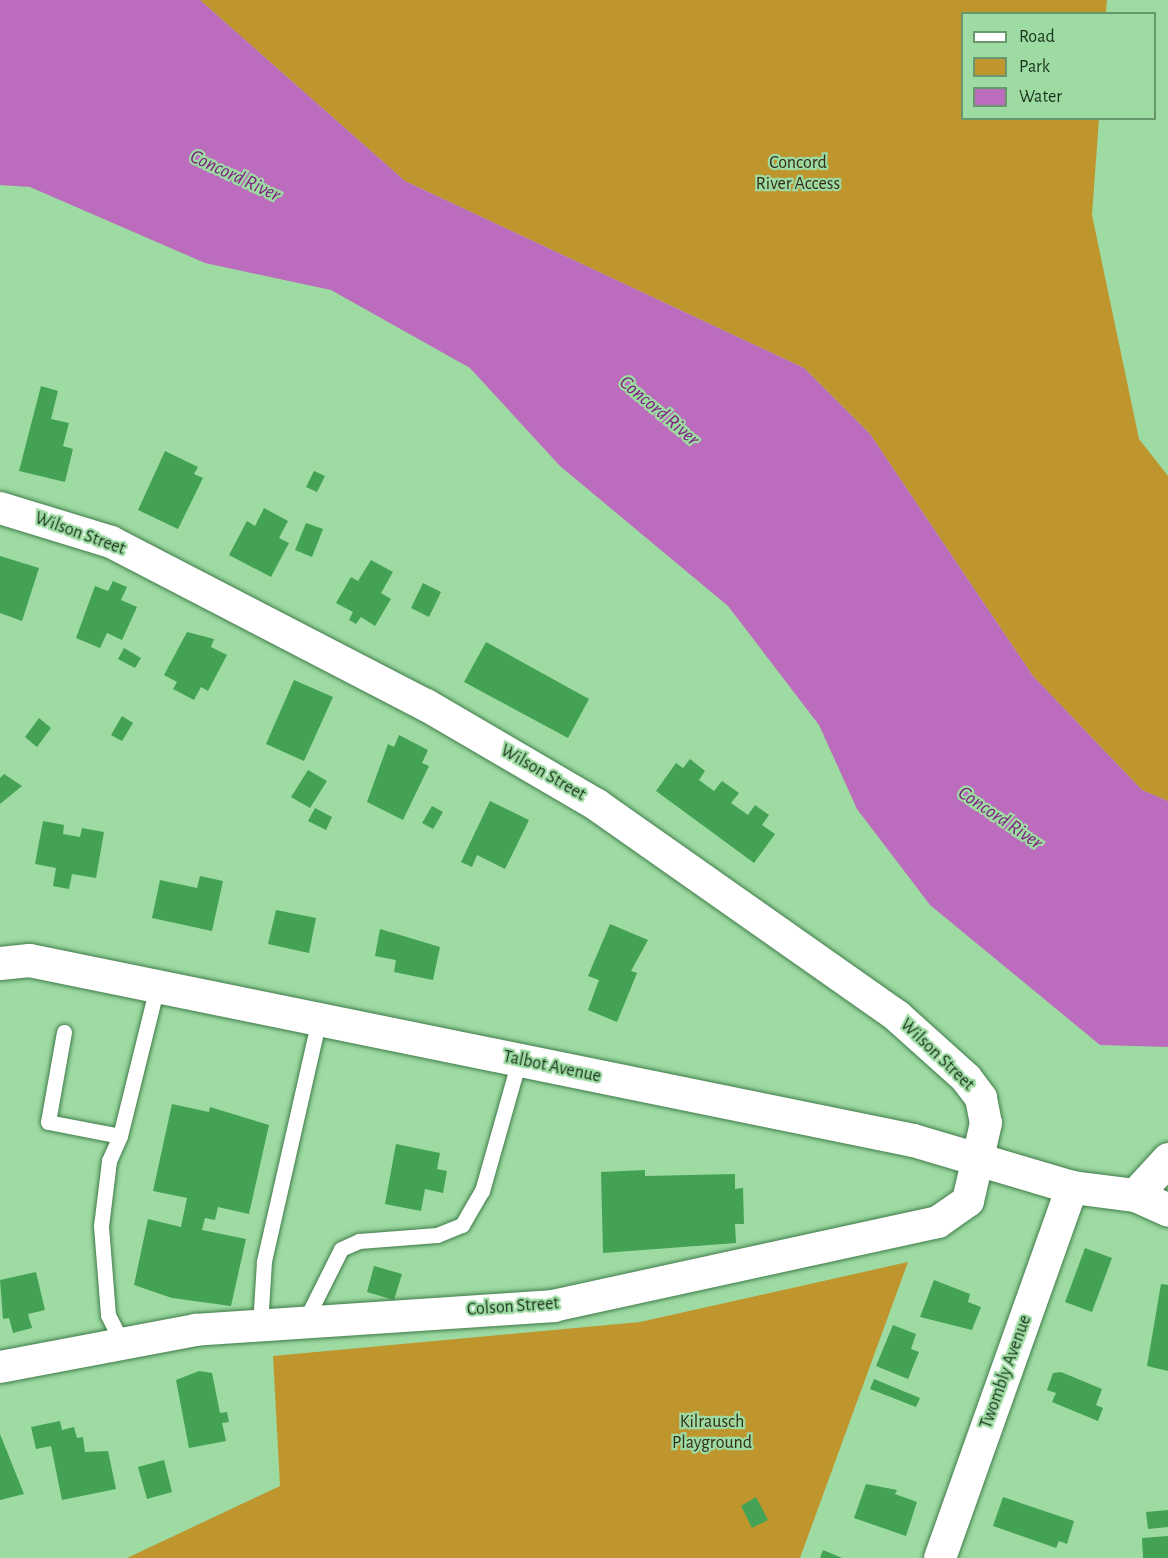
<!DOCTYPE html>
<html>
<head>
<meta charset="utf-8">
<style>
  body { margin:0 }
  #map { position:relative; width:1168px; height:1558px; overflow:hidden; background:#9ddba3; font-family:"Alegreya Sans",sans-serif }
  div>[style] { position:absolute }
  .green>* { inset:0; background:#be962d }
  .water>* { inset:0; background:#bc6cbc }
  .building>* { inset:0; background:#43a254 }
  .roads { filter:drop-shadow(0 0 2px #407b49) drop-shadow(0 0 2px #407b49) }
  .service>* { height:15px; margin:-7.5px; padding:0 7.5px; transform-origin:7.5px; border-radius:7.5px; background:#fff }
  .minor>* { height:32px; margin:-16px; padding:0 16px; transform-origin:16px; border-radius:16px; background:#fff }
  .tertiary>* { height:33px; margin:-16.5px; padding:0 16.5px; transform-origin:16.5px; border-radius:16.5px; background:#fff }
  span { translate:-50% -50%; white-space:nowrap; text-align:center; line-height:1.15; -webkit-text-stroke:4.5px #9ddba3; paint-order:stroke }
  .park-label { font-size:18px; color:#342c18 }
  .street-label { font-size:18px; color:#19321c }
  .water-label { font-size:20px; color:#801e82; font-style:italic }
  .legend { position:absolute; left:961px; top:12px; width:195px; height:108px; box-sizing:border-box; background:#9ddba3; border:2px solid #68976d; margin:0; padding:8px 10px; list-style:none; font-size:18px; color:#19321c }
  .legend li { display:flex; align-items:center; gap:12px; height:30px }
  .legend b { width:30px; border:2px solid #68976d }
</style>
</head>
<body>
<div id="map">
  <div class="green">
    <div style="clip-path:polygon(200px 0,1107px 0,1106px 13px,962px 14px,962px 118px,1099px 119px,1092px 215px,1139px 439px,1168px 476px,1168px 801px,1142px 790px,1033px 676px,870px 434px,804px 368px,405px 181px)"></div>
    <div style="clip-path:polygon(908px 1262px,800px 1558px,127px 1558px,280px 1486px,273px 1356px,640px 1322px)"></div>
  </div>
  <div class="water">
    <div style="clip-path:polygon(0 0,200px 0,405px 181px,804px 368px,870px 434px,1033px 676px,1142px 790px,1168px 801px,1168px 1047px,1100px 1045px,930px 905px,857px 809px,819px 725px,728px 606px,560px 466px,470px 368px,331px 290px,205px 263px,30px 187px,0 185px)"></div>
  </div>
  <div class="building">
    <div style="clip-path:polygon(41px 386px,58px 391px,51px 419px,69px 423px,63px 446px,73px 449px,65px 482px,19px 471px)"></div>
    <div style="clip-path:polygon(165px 451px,198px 467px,194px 474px,203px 478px,178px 529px,138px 510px)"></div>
    <div style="clip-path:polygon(314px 471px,325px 476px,317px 492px,306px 487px)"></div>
    <div style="clip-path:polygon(264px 508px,288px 521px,279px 538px,289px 543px,271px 577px,229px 555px,247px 521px,255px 526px)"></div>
    <div style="clip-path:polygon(306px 523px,323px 529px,312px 557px,295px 550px)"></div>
    <div style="clip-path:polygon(0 556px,39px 568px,22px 621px,0 613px)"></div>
    <div style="clip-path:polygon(371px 560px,393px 572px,381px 593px,391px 599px,375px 626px,361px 617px,356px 624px,349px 620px,353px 612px,336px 603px,351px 577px,358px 581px)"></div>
    <div style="clip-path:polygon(113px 581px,127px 587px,121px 600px,137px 607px,122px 640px,107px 633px,100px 648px,76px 638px,95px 586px,108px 591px)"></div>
    <div style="clip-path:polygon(423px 583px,441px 592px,429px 617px,411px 608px)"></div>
    <div style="clip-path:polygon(187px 632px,214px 639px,211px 647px,227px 655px,208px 691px,201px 687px,194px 700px,173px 689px,177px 682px,164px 675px)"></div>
    <div style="clip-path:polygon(486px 642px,589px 699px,568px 738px,464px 682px)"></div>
    <div style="clip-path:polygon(124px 648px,141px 658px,135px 668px,118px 659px)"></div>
    <div style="clip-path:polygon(294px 680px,333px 697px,304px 761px,266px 744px)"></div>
    <div style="clip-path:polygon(122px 716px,133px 723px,122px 741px,111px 735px)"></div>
    <div style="clip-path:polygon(39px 718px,51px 728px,37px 747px,25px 737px)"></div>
    <div style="clip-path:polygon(399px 735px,428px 750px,422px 763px,429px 766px,403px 820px,367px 802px,388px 744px,394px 747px)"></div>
    <div style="clip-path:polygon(690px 759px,705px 771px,699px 780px,714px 791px,722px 781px,739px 793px,731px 803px,748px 815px,755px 805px,769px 815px,762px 825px,775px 834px,754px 863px,656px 791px,676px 763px,683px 768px)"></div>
    <div style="clip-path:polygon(308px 770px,327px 781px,310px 808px,291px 797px)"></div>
    <div style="clip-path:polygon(4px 774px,22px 786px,0 804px,0 778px)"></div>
    <div style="clip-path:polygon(490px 801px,529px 820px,505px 869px,477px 855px,472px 867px,461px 862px)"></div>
    <div style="clip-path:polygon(432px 806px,443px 812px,433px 829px,422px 823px)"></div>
    <div style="clip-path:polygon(315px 808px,332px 817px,326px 830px,308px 821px)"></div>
    <div style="clip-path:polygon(43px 821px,64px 825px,63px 834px,80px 837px,82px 828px,104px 832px,96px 878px,72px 874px,69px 889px,53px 886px,56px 868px,35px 864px)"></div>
    <div style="clip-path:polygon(200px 876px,223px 881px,212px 931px,152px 918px,160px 880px,197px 888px)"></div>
    <div style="clip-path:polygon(276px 910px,316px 918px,309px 953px,268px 944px)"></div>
    <div style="clip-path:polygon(610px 924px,648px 940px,631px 971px,637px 973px,617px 1022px,588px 1010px,599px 980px,588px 976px)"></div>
    <div style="clip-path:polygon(380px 929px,440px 947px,433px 980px,394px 972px,396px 960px,375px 956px)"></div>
    <div style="clip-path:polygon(172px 1104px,209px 1112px,210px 1107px,269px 1125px,249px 1214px,218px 1207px,215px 1220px,205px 1218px,202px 1230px,246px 1239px,231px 1306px,172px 1298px,134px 1285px,148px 1219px,181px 1227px,187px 1198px,153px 1191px)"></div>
    <div style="clip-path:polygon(396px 1144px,440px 1153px,437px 1169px,447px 1171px,443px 1193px,425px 1189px,421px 1211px,385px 1204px)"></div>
    <div style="clip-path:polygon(645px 1170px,645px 1176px,735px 1174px,735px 1189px,743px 1188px,744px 1224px,735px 1224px,736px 1243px,603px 1253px,601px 1172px)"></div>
    <div style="clip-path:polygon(1085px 1248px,1112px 1258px,1092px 1312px,1065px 1302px)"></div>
    <div style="clip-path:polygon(374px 1266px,402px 1274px,394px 1300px,367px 1292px)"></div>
    <div style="clip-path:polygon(36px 1272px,45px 1310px,28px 1314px,32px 1328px,13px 1333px,9px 1318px,3px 1319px,0 1280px)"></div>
    <div style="clip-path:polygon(934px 1280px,970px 1294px,968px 1302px,981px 1307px,972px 1330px,920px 1317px)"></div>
    <div style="clip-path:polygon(1161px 1284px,1168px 1285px,1168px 1371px,1147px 1366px)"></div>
    <div style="clip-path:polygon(893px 1325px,916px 1334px,911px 1349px,919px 1352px,908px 1379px,876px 1366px)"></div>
    <div style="clip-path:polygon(199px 1371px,212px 1373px,220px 1413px,227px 1412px,229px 1422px,222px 1423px,226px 1441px,189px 1448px,176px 1380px)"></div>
    <div style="clip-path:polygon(1061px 1372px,1102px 1389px,1096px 1405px,1103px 1408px,1098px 1421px,1052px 1402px,1056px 1393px,1047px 1390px,1053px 1373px)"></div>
    <div style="clip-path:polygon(874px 1379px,920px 1398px,916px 1407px,870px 1389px)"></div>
    <div style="clip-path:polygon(60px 1421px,62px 1430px,74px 1427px,77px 1438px,83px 1437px,85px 1452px,108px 1451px,116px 1489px,62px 1500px,51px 1446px,36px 1449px,31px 1427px)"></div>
    <div style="clip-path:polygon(0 1434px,24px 1494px,0 1500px)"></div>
    <div style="clip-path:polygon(164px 1460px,172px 1492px,147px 1499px,138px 1467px)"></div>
    <div style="clip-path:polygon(866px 1484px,897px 1490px,895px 1494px,917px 1502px,906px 1536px,854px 1518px)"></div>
    <div style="clip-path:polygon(756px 1497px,768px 1520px,752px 1528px,741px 1506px)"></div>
    <div style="clip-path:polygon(1003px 1497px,1074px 1521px,1067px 1544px,1059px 1541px,1056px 1548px,993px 1526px)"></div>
    <div style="clip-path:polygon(1168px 1510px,1168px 1527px,1148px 1529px,1146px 1512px)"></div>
    <div style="clip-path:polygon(1168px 1536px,1168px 1558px,1143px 1558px,1142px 1538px)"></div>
    <div style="clip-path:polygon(823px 1550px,842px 1558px,820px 1558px)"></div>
  </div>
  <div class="roads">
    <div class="service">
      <div style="left:64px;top:1032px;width:91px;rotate:100.1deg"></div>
      <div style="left:48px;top:1122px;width:73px;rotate:11deg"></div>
      <div style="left:120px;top:1136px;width:154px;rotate:-76.1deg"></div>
      <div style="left:120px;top:1136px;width:27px;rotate:114deg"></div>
      <div style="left:109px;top:1161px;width:65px;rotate:97deg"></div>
      <div style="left:101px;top:1226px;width:89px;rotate:85.5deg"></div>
      <div style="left:108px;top:1315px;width:29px;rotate:63deg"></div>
      <div style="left:305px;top:1321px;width:80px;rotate:-63.4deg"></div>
      <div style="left:341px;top:1249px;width:20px;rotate:-24deg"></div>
      <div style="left:359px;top:1241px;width:78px;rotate:-4.4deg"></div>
      <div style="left:437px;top:1235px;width:27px;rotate:-22deg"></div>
      <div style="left:462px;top:1225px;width:39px;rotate:-60deg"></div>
      <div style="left:482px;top:1191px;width:136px;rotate:-74.2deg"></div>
      <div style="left:260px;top:1325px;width:64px;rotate:-86.4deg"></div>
      <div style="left:264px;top:1261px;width:248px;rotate:-77.2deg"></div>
    </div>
    <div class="minor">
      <div style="left:0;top:508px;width:116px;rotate:17deg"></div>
      <div style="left:111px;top:542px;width:355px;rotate:27.4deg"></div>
      <div style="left:426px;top:705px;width:198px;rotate:30.3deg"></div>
      <div style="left:597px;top:805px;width:367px;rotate:35.1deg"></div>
      <div style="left:897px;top:1016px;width:93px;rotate:41.9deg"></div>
      <div style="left:966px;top:1078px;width:25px;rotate:53deg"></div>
      <div style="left:981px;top:1098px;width:25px;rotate:79deg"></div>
      <div style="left:986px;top:1123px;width:80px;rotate:103deg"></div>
      <div style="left:968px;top:1201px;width:37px;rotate:145deg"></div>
      <div style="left:938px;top:1222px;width:393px;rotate:167.7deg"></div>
      <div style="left:554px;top:1306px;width:359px;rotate:176.2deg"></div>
      <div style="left:196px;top:1330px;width:199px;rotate:169.3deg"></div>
      <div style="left:940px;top:1558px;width:394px;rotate:-70.4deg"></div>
    </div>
    <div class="tertiary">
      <div style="left:0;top:963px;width:29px;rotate:-6deg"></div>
      <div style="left:29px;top:960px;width:902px;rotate:11.51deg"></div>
      <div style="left:913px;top:1140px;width:166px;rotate:16.5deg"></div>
      <div style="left:1072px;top:1187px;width:64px;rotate:7.2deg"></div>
      <div style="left:1135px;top:1195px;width:36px;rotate:24deg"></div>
      <div style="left:1135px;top:1195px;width:49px;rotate:-47.5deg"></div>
    </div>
  </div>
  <div class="park-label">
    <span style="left:798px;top:174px">Concord<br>River Access</span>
    <span style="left:712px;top:1433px">Kilrausch<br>Playground</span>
  </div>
  <div class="street-label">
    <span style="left:80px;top:534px;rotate:20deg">Wilson Street</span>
    <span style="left:543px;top:773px;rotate:30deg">Wilson Street</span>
    <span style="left:937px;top:1055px;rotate:44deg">Wilson Street</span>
    <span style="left:552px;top:1067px;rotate:12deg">Talbot Avenue</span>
    <span style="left:513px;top:1307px;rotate:-4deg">Colson Street</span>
    <span style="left:1006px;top:1372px;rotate:-70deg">Twombly Avenue</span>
  </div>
  <div class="water-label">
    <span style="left:235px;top:176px;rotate:25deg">Concord River</span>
    <span style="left:659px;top:411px;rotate:40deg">Concord River</span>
    <span style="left:1000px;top:818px;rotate:34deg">Concord River</span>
  </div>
  <ul class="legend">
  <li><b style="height:8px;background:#fff"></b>Road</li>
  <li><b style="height:16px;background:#be962d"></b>Park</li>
  <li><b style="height:16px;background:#bc6cbc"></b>Water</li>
  </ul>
</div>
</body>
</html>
